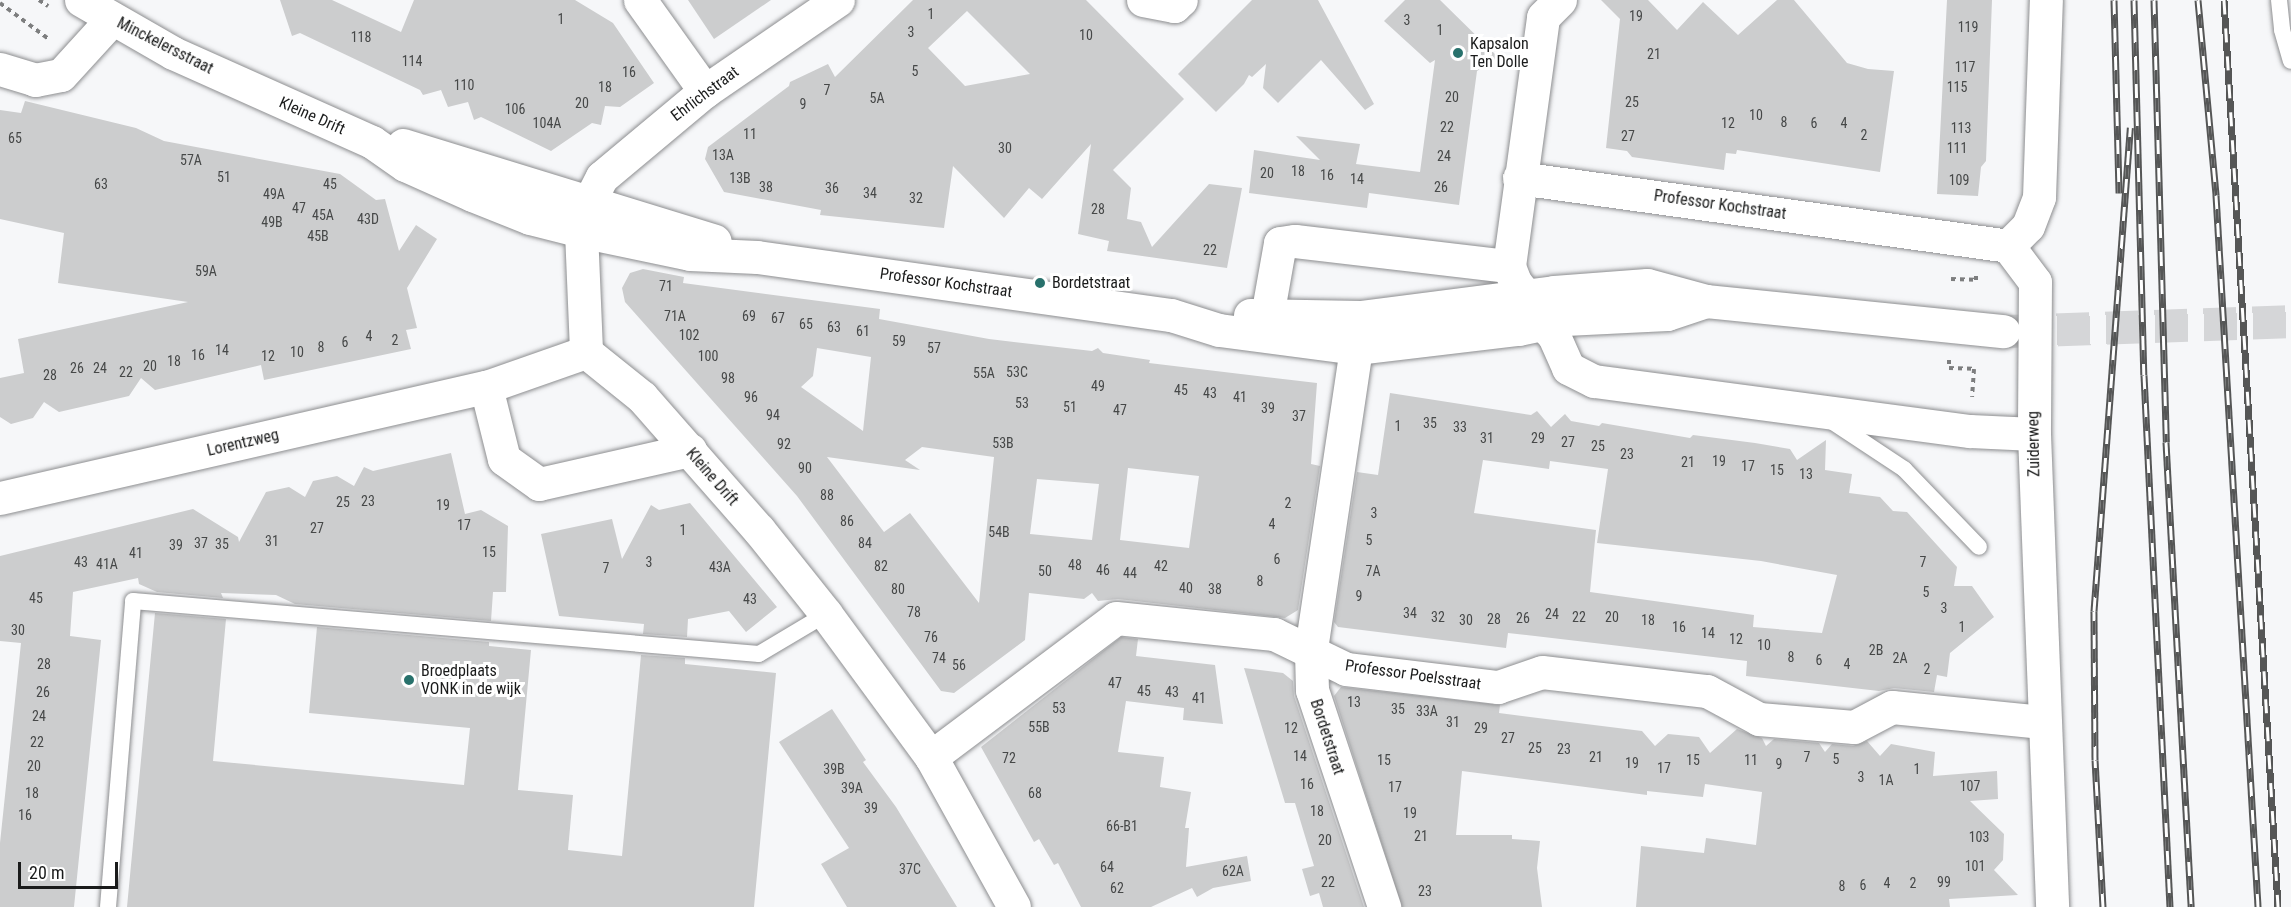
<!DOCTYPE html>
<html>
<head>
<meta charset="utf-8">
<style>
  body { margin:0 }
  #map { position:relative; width:2291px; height:907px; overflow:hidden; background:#f6f7f9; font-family:"Roboto Condensed",sans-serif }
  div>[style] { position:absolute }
  .building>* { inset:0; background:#cccdce }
  .secondary-tunnel>* { height:33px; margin-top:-16.5px; transform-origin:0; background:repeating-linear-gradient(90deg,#d5d6d8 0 33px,transparent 0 49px) }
  .path>* { height:4px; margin-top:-2px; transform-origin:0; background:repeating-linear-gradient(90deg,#7d7e7f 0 4.5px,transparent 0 9px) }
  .roads { filter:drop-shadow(0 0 2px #8d8e90) drop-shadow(0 0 2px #8d8e90) }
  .service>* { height:16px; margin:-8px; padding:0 8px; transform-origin:8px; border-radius:8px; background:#fff }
  .minor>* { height:33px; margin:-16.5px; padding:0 16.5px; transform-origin:16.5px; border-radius:16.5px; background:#fff }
  .secondary>* { height:33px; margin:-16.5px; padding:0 16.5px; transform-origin:16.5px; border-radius:16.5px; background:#fff }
  .rail>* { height:7px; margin-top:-3.5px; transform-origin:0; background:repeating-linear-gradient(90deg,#fff 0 14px,#555656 0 28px); box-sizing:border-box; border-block:2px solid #555656 }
  .dots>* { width:16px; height:16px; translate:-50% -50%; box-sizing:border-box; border:3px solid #fff; border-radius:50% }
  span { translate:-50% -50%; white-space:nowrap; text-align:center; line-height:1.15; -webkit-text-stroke:6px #fff; paint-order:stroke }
  .number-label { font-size:14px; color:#464848 }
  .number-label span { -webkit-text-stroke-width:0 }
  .poi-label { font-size:16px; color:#1a1b1b }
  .left { translate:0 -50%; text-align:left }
  .street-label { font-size:16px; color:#1a1b1b }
  .scale { position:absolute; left:18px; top:862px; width:100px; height:27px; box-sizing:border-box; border:3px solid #1a1b1b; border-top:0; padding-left:8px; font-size:18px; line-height:21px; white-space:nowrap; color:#1a1b1b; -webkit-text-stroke:4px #fff; paint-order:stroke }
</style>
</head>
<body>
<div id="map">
  <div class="building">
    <div style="clip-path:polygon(280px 0,332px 0,401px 32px,414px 0,575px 0,613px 23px,654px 83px,620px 107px,605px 106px,601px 125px,592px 123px,551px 151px,481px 117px,474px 120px,468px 102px,448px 107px,441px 90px,423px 95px,420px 90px,300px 33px,292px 36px)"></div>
    <div style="clip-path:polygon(688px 0,771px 0,714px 39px)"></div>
    <div style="clip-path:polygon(evenodd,913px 0,1086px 0,1184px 99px,1113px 170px,1131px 188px,1127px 219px,1141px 222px,1152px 247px,1209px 184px,1242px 188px,1227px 268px,1107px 251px,1109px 241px,1078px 234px,1091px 144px,1042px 199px,1029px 188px,1004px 218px,953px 166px,944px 228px,820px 215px,821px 210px,724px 192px,705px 159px,708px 147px,789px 86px,790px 82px,828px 64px,835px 77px,913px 0,967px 11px,1030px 74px,965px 86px,928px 48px,967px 11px)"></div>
    <div style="clip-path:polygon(1252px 0,1318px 0,1374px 104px,1365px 110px,1321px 60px,1278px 103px,1263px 88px,1266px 64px,1252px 77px,1249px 75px,1244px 84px,1216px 112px,1178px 74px)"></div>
    <div style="clip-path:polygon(1405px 0,1440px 0,1498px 57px,1477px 71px,1459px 205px,1369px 193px,1367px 208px,1249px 193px,1254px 150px,1320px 160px,1296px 136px,1360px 144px,1356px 164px,1420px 172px,1435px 60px,1430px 63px,1384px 21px)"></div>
    <div style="clip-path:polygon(1601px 0,1648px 0,1677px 30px,1703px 2px,1738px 35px,1777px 0,1794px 0,1847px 63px,1868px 69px,1894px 71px,1880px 172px,1737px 150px,1736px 154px,1726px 153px,1724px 170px,1632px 157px,1627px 151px,1606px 148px,1620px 19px)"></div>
    <div style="clip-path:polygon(1947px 0,1992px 0,1986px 161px,1981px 167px,1978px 196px,1937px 194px)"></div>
    <div style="clip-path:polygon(25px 101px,136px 128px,164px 141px,340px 174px,376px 200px,385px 199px,399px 251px,416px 225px,437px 239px,407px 288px,417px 328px,406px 330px,411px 349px,264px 380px,261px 365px,155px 390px,141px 378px,129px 396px,59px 412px,44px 402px,33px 418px,11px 424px,0 417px,0 378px,24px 373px,18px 339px,188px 302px,58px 283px,64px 233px,0 219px,0 110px,21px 113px)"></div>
    <div style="clip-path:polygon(evenodd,643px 269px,684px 277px,683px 283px,880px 309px,879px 319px,989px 339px,1092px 351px,1098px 348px,1103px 353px,1150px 360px,1149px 363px,1317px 383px,1311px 464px,1320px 466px,1298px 610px,1285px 618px,1118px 599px,1098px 601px,1092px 593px,1084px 599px,1029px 593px,1025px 640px,954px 693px,941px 691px,797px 496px,625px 302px,622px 288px,630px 273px,643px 269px,817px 348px,871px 357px,863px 431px,801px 387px,813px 376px,817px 348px,643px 269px,922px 447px,994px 457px,979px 603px,910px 513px,884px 532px,827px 457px,920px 470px,905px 460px,922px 447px,643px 269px,1128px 468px,1199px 476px,1189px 548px,1120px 540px,1128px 468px,643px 269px,1037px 479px,1099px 484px,1092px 540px,1030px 534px,1037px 479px)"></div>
    <div style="clip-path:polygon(evenodd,1390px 393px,1531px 415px,1537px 411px,1551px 427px,1565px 414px,1571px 421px,1599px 426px,1602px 423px,1690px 438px,1693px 435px,1755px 443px,1790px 449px,1797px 460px,1826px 440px,1825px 470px,1852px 474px,1849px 493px,1880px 497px,1893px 511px,1907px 512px,1957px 567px,1954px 586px,1972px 586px,1994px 617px,1950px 653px,1947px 677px,1937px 675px,1934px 692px,1894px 688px,1879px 691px,1746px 676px,1747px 661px,1535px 636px,1508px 633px,1506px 648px,1338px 627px,1334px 622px,1357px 472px,1378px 475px,1390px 393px,1483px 460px,1549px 469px,1550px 461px,1608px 469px,1597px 543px,1761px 561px,1837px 575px,1822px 633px,1753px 627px,1754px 615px,1590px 592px,1596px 530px,1474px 513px,1483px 460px)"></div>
    <div style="clip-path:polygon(451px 453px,465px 514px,481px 510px,508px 526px,506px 592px,493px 592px,491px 621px,295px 604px,276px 595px,221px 593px,223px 598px,157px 592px,139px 584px,138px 578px,73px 592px,70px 636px,101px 640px,74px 907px,0 907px,0 843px,21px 643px,0 641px,0 556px,193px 509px,238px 537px,239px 542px,266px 492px,289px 487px,305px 497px,313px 481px,337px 476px,354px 486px,364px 467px,373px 471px)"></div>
    <div style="clip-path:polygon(690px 503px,777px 607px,746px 632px,729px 611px,688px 619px,687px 637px,643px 634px,644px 624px,559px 616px,541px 534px,612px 519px,622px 559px,651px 505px,659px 510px)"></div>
    <div style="clip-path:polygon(155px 613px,226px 619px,213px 761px,464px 785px,470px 728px,309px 713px,317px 627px,489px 642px,489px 646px,531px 650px,518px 790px,573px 795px,568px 850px,622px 856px,641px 655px,685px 658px,685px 664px,776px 673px,754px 907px,127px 907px)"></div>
    <div style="clip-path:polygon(1121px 637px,1138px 639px,1136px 656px,1215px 665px,1223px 724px,1183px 720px,1184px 708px,1126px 701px,1118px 752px,1164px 757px,1160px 787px,1191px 792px,1185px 828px,1189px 828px,1186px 867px,1247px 856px,1251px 881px,1213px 888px,1197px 897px,1192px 888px,1151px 907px,1081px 907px,1058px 863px,1054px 865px,1039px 839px,1034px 842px,981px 747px)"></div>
    <div style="clip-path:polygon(1244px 668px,1283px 673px,1293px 681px,1294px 696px,1364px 907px,1323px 907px,1319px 893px,1310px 896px,1302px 869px,1314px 866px,1295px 803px,1285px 803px)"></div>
    <div style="clip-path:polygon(1341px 687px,1500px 705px,1499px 713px,1642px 731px,1655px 746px,1668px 734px,1699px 737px,1710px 753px,1737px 729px,1762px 738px,1766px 746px,1774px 739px,1819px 743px,1825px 752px,1832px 744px,1853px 746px,1867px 741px,1880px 756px,1891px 744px,1935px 752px,1933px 776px,1997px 771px,1998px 799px,1970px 801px,2004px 834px,2003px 860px,1994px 870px,2018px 895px,1949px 899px,1950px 907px,1636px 907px,1641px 846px,1704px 853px,1706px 838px,1756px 845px,1762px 792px,1705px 784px,1703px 797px,1647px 791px,1647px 795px,1462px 771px,1456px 835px,1512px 835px,1512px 839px,1540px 841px,1537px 868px,1542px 907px,1402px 907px,1334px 696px)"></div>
    <div style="clip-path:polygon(832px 709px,866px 760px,863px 762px,896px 807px,957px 907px,847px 907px,821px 864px,849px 848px,779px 742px)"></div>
  </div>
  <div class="secondary-tunnel">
    <div style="left:2008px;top:331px;width:283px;rotate:-2deg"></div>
  </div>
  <div class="path">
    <div style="left:39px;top:0;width:11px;rotate:34deg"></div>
    <div style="left:0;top:3px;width:62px;rotate:36.5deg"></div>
    <div style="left:1951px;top:279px;width:25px;rotate:2deg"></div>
    <div style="left:1976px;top:280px;width:4px;rotate:-90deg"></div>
    <div style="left:1949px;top:360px;width:8px;rotate:90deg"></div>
    <div style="left:1949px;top:368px;width:25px;rotate:2deg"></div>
    <div style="left:1974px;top:369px;width:28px;rotate:94deg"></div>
  </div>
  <div class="roads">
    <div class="service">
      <div style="left:2279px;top:0;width:30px;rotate:84deg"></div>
      <div style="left:2282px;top:30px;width:32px;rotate:74deg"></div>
      <div style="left:1830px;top:420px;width:89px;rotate:33.5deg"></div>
      <div style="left:1904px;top:469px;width:108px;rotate:46.1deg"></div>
      <div style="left:108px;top:907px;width:307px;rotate:-85.3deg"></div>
      <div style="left:133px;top:601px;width:628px;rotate:4.84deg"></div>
      <div style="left:759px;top:654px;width:78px;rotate:-30.8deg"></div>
    </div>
    <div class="minor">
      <div style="left:640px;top:0;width:112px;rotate:54.5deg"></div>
      <div style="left:1143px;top:0;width:32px;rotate:11deg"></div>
      <div style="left:1174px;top:6px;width:9px;rotate:-41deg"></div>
      <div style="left:0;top:69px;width:37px;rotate:17deg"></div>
      <div style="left:35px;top:80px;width:26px;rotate:-11deg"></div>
      <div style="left:61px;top:75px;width:76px;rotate:-47.7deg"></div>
      <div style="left:1519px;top:178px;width:494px;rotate:7.9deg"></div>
      <div style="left:588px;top:204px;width:30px;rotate:-63deg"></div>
      <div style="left:602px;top:177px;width:134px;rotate:-39.9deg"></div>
      <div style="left:705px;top:91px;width:161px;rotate:-34.4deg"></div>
      <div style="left:581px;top:231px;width:121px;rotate:87.6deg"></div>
      <div style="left:586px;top:352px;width:72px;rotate:38.8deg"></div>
      <div style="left:642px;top:397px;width:177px;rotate:48.7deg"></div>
      <div style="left:759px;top:530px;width:107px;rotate:51.4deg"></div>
      <div style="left:826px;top:614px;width:177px;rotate:53.7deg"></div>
      <div style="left:931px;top:757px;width:171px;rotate:61deg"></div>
      <div style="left:2008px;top:246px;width:45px;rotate:53.1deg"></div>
      <div style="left:2035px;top:282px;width:152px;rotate:90.4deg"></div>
      <div style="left:2034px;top:434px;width:473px;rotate:87.8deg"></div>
      <div style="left:2008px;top:246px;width:28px;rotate:-45deg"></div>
      <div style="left:2028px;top:226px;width:31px;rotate:-69deg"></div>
      <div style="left:2039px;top:197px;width:197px;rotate:-88deg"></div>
      <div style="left:1526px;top:296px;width:18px;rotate:-128deg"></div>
      <div style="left:1515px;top:282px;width:17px;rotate:-111deg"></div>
      <div style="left:1509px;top:266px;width:251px;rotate:-82.2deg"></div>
      <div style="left:1543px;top:17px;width:24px;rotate:-45deg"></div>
      <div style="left:1267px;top:316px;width:74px;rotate:-79.9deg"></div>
      <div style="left:1280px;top:243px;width:15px;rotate:-8deg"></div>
      <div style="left:1295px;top:241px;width:215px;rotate:6.7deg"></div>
      <div style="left:1543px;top:324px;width:16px;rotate:47deg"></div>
      <div style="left:1554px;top:336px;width:35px;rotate:66deg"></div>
      <div style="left:1568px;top:368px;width:29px;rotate:27deg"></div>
      <div style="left:1594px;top:381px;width:379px;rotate:7.6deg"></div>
      <div style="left:1970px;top:431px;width:64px;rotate:2.7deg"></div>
      <div style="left:1356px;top:348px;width:305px;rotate:98.5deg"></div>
      <div style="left:1311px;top:650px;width:40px;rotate:88.6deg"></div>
      <div style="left:1312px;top:690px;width:229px;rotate:71.6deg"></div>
      <div style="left:486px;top:387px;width:74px;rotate:76deg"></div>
      <div style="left:504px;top:459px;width:43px;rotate:35.5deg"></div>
      <div style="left:539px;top:484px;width:155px;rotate:-12.7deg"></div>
      <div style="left:0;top:498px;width:499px;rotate:-12.9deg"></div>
      <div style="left:486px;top:387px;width:106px;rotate:-19.3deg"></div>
      <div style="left:931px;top:757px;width:231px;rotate:-36.9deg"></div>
      <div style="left:1116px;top:618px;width:159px;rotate:5.8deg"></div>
      <div style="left:1274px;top:634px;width:80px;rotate:25.9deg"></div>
      <div style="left:1346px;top:669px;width:153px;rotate:6.8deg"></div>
      <div style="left:1498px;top:687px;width:46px;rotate:-18.8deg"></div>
      <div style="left:1542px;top:672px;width:166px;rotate:6.6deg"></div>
      <div style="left:1707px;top:691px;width:59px;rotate:28.3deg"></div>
      <div style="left:1759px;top:719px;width:95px;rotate:4.8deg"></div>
      <div style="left:1854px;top:727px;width:43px;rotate:-27.8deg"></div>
      <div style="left:1892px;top:707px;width:151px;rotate:5.7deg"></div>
    </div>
    <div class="secondary">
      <div style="left:81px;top:0;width:106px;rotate:29.9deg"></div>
      <div style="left:173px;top:53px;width:218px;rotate:24.1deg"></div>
      <div style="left:372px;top:142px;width:40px;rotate:34.9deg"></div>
      <div style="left:405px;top:165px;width:73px;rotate:24.1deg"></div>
      <div style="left:472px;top:195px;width:62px;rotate:21.6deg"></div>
      <div style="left:530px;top:218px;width:53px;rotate:14.3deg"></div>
      <div style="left:581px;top:231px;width:111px;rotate:11.9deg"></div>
      <div style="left:690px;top:254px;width:67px;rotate:2.6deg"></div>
      <div style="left:757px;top:257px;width:418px;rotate:8deg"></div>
      <div style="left:1171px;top:315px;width:50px;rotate:17.4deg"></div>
      <div style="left:1219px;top:330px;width:138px;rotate:7.5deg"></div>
      <div style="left:1356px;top:348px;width:163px;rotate:-6.7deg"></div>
      <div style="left:1518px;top:329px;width:48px;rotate:-12deg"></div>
      <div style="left:1565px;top:319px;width:102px;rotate:-2.8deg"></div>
      <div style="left:1667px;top:314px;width:41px;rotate:-18.4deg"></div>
      <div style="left:403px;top:145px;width:326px;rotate:17.1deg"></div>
      <div style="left:1250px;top:315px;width:110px;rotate:1deg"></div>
      <div style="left:1360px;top:317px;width:196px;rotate:-7.3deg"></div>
      <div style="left:1554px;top:292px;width:93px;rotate:-4.3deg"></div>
      <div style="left:1647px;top:285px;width:61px;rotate:15.2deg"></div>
      <div style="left:1706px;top:301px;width:299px;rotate:5.8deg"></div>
    </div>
  </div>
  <div class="rail">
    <div style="left:2114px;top:0;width:193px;rotate:88.5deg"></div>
    <div style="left:2134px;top:0;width:375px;rotate:88.5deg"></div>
    <div style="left:2144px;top:375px;width:533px;rotate:87.2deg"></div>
    <div style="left:2154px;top:0;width:442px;rotate:88.4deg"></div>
    <div style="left:2166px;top:442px;width:466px;rotate:86.9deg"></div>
    <div style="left:2198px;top:0;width:196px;rotate:84.7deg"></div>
    <div style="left:2216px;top:195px;width:713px;rotate:86.62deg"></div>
    <div style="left:2224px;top:0;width:909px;rotate:86.59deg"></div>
    <div style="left:2103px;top:907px;width:147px;rotate:-93.1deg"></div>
    <div style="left:2095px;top:760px;width:149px;rotate:-90.4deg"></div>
    <div style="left:2094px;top:611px;width:485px;rotate:-85.7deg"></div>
  </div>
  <div class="dots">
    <div style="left:1458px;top:53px;background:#28716c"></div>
    <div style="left:1040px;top:283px;background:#28716c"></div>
    <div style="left:409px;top:680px;background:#28716c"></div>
  </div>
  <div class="number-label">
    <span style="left:931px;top:14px">1</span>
    <span style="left:1636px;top:16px">19</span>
    <span style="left:561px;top:19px">1</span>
    <span style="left:1407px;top:20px">3</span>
    <span style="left:1968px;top:27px">119</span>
    <span style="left:1440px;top:30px">1</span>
    <span style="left:911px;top:32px">3</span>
    <span style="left:1086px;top:35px">10</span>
    <span style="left:361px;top:37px">118</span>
    <span style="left:1654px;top:54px">21</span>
    <span style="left:412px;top:61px">114</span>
    <span style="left:1965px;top:67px">117</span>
    <span style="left:915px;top:71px">5</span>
    <span style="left:629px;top:72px">16</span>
    <span style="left:464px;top:85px">110</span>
    <span style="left:605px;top:87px">18</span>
    <span style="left:1957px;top:87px">115</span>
    <span style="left:827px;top:90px">7</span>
    <span style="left:1452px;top:97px">20</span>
    <span style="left:877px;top:98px">5A</span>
    <span style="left:1632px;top:102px">25</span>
    <span style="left:582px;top:103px">20</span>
    <span style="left:803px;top:104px">9</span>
    <span style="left:515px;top:109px">106</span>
    <span style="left:1756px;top:115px">10</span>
    <span style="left:1784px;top:122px">8</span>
    <span style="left:547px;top:123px">104A</span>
    <span style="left:1728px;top:123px">12</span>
    <span style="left:1814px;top:123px">6</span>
    <span style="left:1844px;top:123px">4</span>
    <span style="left:1447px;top:127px">22</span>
    <span style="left:1961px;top:128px">113</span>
    <span style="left:750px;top:134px">11</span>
    <span style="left:1864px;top:135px">2</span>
    <span style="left:1628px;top:136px">27</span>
    <span style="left:15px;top:138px">65</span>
    <span style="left:1005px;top:148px">30</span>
    <span style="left:1957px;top:148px">111</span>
    <span style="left:723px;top:155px">13A</span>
    <span style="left:1444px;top:156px">24</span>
    <span style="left:191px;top:160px">57A</span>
    <span style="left:1298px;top:171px">18</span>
    <span style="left:1267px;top:173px">20</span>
    <span style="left:1327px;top:175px">16</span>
    <span style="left:224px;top:177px">51</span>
    <span style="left:740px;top:178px">13B</span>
    <span style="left:1357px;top:179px">14</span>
    <span style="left:1959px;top:180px">109</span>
    <span style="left:101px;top:184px">63</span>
    <span style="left:330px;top:184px">45</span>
    <span style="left:766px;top:187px">38</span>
    <span style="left:1441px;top:187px">26</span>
    <span style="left:832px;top:188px">36</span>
    <span style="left:870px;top:193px">34</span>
    <span style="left:274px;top:194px">49A</span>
    <span style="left:916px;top:198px">32</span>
    <span style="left:299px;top:208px">47</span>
    <span style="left:1098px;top:209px">28</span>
    <span style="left:323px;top:215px">45A</span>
    <span style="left:368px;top:219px">43D</span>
    <span style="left:272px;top:222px">49B</span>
    <span style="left:318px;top:236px">45B</span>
    <span style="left:1210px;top:250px">22</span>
    <span style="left:206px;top:271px">59A</span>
    <span style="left:666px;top:286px">71</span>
    <span style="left:675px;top:316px">71A</span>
    <span style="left:749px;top:316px">69</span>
    <span style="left:778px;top:318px">67</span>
    <span style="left:806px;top:324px">65</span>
    <span style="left:834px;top:327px">63</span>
    <span style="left:863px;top:331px">61</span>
    <span style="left:689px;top:335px">102</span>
    <span style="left:369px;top:336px">4</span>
    <span style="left:395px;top:340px">2</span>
    <span style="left:899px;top:341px">59</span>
    <span style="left:345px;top:342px">6</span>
    <span style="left:321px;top:347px">8</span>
    <span style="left:934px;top:348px">57</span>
    <span style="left:222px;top:350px">14</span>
    <span style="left:297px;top:352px">10</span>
    <span style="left:198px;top:355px">16</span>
    <span style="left:268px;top:356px">12</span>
    <span style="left:708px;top:356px">100</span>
    <span style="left:174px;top:361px">18</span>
    <span style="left:150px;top:366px">20</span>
    <span style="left:77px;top:368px">26</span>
    <span style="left:100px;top:368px">24</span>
    <span style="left:126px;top:372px">22</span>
    <span style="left:1017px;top:372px">53C</span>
    <span style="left:984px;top:373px">55A</span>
    <span style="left:50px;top:375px">28</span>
    <span style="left:728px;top:378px">98</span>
    <span style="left:1098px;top:386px">49</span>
    <span style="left:1181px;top:390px">45</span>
    <span style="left:1210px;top:393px">43</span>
    <span style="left:751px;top:397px">96</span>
    <span style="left:1240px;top:397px">41</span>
    <span style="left:1022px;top:403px">53</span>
    <span style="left:1070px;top:407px">51</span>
    <span style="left:1268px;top:408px">39</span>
    <span style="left:1120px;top:410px">47</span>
    <span style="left:773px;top:415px">94</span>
    <span style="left:1299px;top:416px">37</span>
    <span style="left:1430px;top:423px">35</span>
    <span style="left:1398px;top:426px">1</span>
    <span style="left:1460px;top:427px">33</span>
    <span style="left:1487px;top:438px">31</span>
    <span style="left:1538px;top:438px">29</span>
    <span style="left:1568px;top:442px">27</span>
    <span style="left:1003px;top:443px">53B</span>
    <span style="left:784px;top:444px">92</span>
    <span style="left:1598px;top:446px">25</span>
    <span style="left:1627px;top:454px">23</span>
    <span style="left:1719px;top:461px">19</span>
    <span style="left:1688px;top:462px">21</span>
    <span style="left:1748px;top:466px">17</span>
    <span style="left:805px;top:468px">90</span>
    <span style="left:1777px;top:470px">15</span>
    <span style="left:1806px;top:474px">13</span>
    <span style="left:827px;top:495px">88</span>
    <span style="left:368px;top:501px">23</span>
    <span style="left:343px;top:502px">25</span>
    <span style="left:1288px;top:503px">2</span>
    <span style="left:443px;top:505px">19</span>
    <span style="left:1374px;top:513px">3</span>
    <span style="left:847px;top:521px">86</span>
    <span style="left:1272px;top:524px">4</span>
    <span style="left:464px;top:525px">17</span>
    <span style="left:317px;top:528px">27</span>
    <span style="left:683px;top:530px">1</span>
    <span style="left:999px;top:532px">54B</span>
    <span style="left:1369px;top:540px">5</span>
    <span style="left:272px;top:541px">31</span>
    <span style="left:201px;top:543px">37</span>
    <span style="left:865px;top:543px">84</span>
    <span style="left:222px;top:544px">35</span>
    <span style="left:176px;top:545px">39</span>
    <span style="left:489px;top:552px">15</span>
    <span style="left:136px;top:553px">41</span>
    <span style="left:1277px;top:559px">6</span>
    <span style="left:81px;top:562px">43</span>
    <span style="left:649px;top:562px">3</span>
    <span style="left:1923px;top:562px">7</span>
    <span style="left:107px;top:564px">41A</span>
    <span style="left:1075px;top:565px">48</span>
    <span style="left:881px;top:566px">82</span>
    <span style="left:1161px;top:566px">42</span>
    <span style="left:720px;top:567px">43A</span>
    <span style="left:606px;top:568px">7</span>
    <span style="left:1103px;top:570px">46</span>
    <span style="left:1045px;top:571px">50</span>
    <span style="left:1373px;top:571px">7A</span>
    <span style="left:1130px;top:573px">44</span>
    <span style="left:1260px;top:581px">8</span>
    <span style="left:1186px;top:588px">40</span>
    <span style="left:898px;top:589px">80</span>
    <span style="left:1215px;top:589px">38</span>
    <span style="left:1926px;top:592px">5</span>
    <span style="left:1359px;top:596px">9</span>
    <span style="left:36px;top:598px">45</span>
    <span style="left:750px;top:599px">43</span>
    <span style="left:1944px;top:608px">3</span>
    <span style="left:914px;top:612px">78</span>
    <span style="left:1410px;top:613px">34</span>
    <span style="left:1552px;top:614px">24</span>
    <span style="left:1438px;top:617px">32</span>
    <span style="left:1579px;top:617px">22</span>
    <span style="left:1612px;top:617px">20</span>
    <span style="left:1523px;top:618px">26</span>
    <span style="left:1494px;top:619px">28</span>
    <span style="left:1466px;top:620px">30</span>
    <span style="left:1648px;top:620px">18</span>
    <span style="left:1679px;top:627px">16</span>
    <span style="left:1962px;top:627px">1</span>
    <span style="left:18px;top:630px">30</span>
    <span style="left:1708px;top:633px">14</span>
    <span style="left:931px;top:637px">76</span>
    <span style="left:1736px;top:639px">12</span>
    <span style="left:1764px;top:645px">10</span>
    <span style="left:1876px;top:650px">2B</span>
    <span style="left:1791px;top:657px">8</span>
    <span style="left:939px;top:658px">74</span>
    <span style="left:1900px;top:658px">2A</span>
    <span style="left:1819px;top:660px">6</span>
    <span style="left:44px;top:664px">28</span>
    <span style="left:1847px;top:664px">4</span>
    <span style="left:959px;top:665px">56</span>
    <span style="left:1927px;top:669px">2</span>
    <span style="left:1115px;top:683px">47</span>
    <span style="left:1144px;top:691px">45</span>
    <span style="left:43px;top:692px">26</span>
    <span style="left:1172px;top:692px">43</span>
    <span style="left:1199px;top:698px">41</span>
    <span style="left:1354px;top:702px">13</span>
    <span style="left:1059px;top:708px">53</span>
    <span style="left:1398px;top:709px">35</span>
    <span style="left:1427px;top:711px">33A</span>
    <span style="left:39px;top:716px">24</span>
    <span style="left:1453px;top:722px">31</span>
    <span style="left:1039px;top:727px">55B</span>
    <span style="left:1291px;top:728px">12</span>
    <span style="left:1481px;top:728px">29</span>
    <span style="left:1508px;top:738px">27</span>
    <span style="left:37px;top:742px">22</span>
    <span style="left:1535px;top:748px">25</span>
    <span style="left:1564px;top:749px">23</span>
    <span style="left:1300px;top:756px">14</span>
    <span style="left:1596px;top:757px">21</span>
    <span style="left:1807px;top:757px">7</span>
    <span style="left:1009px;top:758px">72</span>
    <span style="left:1836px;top:759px">5</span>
    <span style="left:1384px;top:760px">15</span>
    <span style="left:1693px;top:760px">15</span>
    <span style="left:1751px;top:760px">11</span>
    <span style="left:1632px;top:763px">19</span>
    <span style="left:1779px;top:764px">9</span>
    <span style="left:34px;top:766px">20</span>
    <span style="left:1664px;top:768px">17</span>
    <span style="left:834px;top:769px">39B</span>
    <span style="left:1917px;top:769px">1</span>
    <span style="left:1861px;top:777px">3</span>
    <span style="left:1886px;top:780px">1A</span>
    <span style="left:1307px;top:784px">16</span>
    <span style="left:1970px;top:786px">107</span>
    <span style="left:1395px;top:787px">17</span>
    <span style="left:852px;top:788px">39A</span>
    <span style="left:32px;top:793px">18</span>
    <span style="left:1035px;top:793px">68</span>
    <span style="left:871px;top:808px">39</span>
    <span style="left:1317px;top:811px">18</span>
    <span style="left:1410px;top:813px">19</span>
    <span style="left:25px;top:815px">16</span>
    <span style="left:1122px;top:826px">66-B1</span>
    <span style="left:1421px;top:836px">21</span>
    <span style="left:1979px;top:837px">103</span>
    <span style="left:1325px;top:840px">20</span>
    <span style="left:1975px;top:866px">101</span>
    <span style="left:1107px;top:867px">64</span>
    <span style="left:910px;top:869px">37C</span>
    <span style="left:1233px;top:871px">62A</span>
    <span style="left:1328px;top:882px">22</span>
    <span style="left:1944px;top:882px">99</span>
    <span style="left:1887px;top:883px">4</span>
    <span style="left:1913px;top:883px">2</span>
    <span style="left:1863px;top:885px">6</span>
    <span style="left:1842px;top:886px">8</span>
    <span style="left:1117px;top:888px">62</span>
    <span style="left:1425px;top:891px">23</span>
  </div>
  <div class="poi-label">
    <span class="left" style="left:1470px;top:53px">Kapsalon<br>Ten Dolle</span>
    <span class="left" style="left:1052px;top:283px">Bordetstraat</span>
    <span class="left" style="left:421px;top:680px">Broedplaats<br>VONK in de wijk</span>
  </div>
  <div class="street-label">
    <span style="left:165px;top:46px;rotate:27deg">Minckelersstraat</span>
    <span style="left:705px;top:94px;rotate:-37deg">Ehrlichstraat</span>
    <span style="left:312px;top:116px;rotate:24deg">Kleine Drift</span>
    <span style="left:1720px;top:205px;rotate:8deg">Professor Kochstraat</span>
    <span style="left:946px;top:283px;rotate:8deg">Professor Kochstraat</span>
    <span style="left:243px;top:443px;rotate:-13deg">Lorentzweg</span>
    <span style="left:2034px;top:444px;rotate:-91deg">Zuiderweg</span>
    <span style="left:712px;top:477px;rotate:49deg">Kleine Drift</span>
    <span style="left:1413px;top:675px;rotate:8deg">Professor Poelsstraat</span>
    <span style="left:1327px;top:737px;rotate:72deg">Bordetstraat</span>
  </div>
  <div class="scale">20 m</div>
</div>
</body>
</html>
